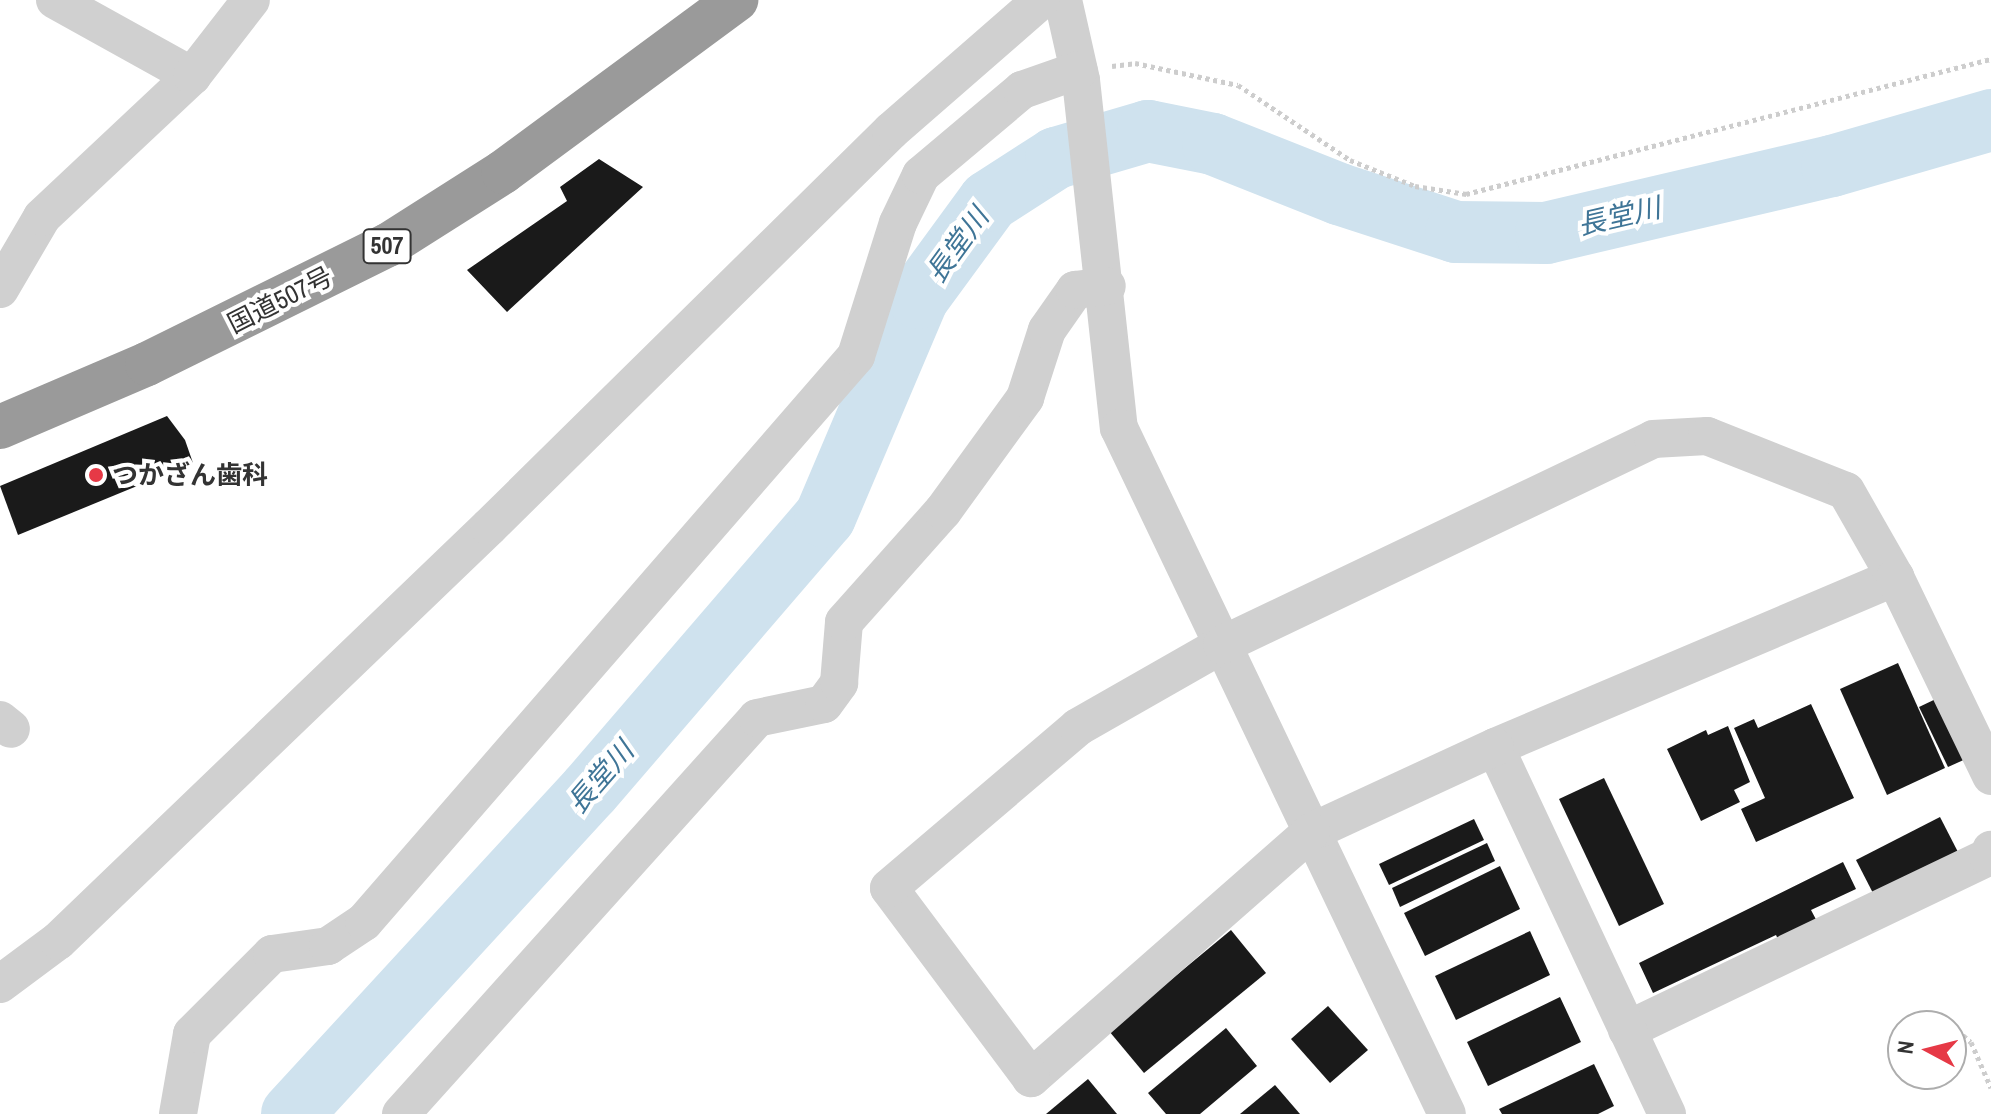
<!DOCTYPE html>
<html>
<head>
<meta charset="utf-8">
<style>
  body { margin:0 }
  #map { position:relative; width:1991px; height:1114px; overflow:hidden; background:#fff; font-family:"Archivo Narrow","Noto Sans JP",sans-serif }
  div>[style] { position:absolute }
  .river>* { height:62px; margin:-31px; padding:0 31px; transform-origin:31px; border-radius:31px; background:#cfe2ee }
  .building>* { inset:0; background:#1a1a1a }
  .path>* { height:5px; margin-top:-2.5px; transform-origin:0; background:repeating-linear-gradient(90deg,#cdcdcd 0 4px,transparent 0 8px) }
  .minor>* { height:38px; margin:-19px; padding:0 19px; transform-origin:19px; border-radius:19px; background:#d0d0d0 }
  .highway>* { height:44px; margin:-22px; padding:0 22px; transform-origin:22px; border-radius:22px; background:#9a9a9a }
  .dots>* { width:22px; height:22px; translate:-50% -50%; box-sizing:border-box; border:4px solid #fff; border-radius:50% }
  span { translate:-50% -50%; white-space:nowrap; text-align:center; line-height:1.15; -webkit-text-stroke:8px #fff; paint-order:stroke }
  .shield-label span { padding:2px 6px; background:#fff; border:2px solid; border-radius:6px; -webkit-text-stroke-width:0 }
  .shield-label { font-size:24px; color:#333; font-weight:700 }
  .street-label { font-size:26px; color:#333 }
  .poi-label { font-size:26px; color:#333; font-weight:700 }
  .left { translate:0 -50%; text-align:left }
  .water-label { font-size:28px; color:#3f7597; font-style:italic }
  .north { position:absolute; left:1887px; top:1010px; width:80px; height:80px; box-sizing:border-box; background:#fff; border:2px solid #adadad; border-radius:50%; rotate:277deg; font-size:22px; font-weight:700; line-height:32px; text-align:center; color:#333 }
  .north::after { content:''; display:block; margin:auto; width:28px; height:36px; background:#e63946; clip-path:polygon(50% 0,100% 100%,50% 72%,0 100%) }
</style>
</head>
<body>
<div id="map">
  <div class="river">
    <div style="left:292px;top:1114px;width:440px;rotate:-47.4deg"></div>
    <div style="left:590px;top:790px;width:360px;rotate:-49.3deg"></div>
    <div style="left:825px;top:517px;width:238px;rotate:-67deg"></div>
    <div style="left:918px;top:298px;width:120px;rotate:-53.8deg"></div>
    <div style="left:989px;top:201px;width:80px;rotate:-32.7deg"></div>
    <div style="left:1056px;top:158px;width:96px;rotate:-16.4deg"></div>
    <div style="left:1148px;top:131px;width:66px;rotate:11.3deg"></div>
    <div style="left:1213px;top:144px;width:136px;rotate:21.6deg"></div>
    <div style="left:1339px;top:194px;width:123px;rotate:18deg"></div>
    <div style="left:1456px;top:232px;width:90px;rotate:0.6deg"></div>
    <div style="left:1546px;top:233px;width:294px;rotate:-13.2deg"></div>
    <div style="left:1832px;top:166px;width:166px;rotate:-16.1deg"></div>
  </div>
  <div class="building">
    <div style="clip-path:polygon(599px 159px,643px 187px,507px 312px,467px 270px,567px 201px,560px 187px)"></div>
    <div style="clip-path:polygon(167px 416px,185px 440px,193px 463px,18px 535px,0 486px)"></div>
    <div style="clip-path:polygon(1898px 663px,1945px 768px,1887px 795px,1840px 689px)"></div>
    <div style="clip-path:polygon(1940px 697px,1968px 758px,1948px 767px,1919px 707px)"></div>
    <div style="clip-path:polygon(1811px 704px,1854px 798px,1756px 842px,1741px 809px,1765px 798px,1734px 728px,1754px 719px,1758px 728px)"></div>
    <div style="clip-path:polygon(1728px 726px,1750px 782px,1734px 790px,1740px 802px,1701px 821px,1667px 749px,1706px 730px,1708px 735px)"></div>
    <div style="clip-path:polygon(1604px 778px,1664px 904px,1619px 926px,1559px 799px)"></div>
    <div style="clip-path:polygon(1940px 817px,1959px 854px,1875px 897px,1856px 860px)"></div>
    <div style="clip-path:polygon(1474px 819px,1484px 840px,1389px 885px,1379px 864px)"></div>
    <div style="clip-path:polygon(1487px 843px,1495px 861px,1400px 907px,1392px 888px)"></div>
    <div style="clip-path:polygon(1843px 862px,1856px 889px,1811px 910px,1820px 927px,1781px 946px,1776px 935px,1653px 993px,1639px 963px)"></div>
    <div style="clip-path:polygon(1500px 866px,1520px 909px,1425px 956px,1404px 913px)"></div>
    <div style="clip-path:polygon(1231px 930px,1266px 973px,1144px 1073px,1109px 1031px)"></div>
    <div style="clip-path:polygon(1530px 931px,1550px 975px,1456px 1020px,1435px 976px)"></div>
    <div style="clip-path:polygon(1560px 997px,1581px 1042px,1488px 1086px,1467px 1042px)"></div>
    <div style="clip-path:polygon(1328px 1006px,1368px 1050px,1330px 1083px,1291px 1039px)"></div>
    <div style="clip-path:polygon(1226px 1028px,1257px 1066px,1200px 1114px,1166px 1114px,1148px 1093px)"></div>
    <div style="clip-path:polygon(1594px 1064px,1614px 1106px,1598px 1114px,1502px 1114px,1499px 1109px)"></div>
    <div style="clip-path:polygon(1088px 1079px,1117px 1114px,1046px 1114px)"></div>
    <div style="clip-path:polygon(1275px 1085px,1300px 1114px,1240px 1114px)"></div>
  </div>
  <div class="path">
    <div style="left:1112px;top:66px;width:23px;rotate:-7deg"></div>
    <div style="left:1135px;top:63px;width:105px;rotate:12.1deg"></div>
    <div style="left:1238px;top:85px;width:135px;rotate:33.8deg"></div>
    <div style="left:1350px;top:160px;width:70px;rotate:21.8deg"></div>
    <div style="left:1415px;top:186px;width:52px;rotate:8.9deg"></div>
    <div style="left:1466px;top:194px;width:542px;rotate:-14.42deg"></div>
    <div style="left:1957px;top:1030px;width:18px;rotate:41deg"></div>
    <div style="left:1971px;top:1042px;width:50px;rotate:66.5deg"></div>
  </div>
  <div class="minor">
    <div style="left:55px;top:0;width:157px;rotate:29deg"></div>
    <div style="left:1063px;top:0;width:82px;rotate:77.3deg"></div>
    <div style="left:1081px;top:80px;width:350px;rotate:83.8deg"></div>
    <div style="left:1119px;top:428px;width:760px;rotate:64.45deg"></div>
    <div style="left:0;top:289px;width:83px;rotate:-59.7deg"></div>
    <div style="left:42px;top:217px;width:206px;rotate:-43.2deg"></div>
    <div style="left:192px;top:76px;width:96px;rotate:-52.2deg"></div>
    <div style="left:0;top:720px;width:14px;rotate:39deg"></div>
    <div style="left:1495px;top:747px;width:435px;rotate:-23deg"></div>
    <div style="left:0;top:984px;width:72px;rotate:-36.6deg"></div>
    <div style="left:58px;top:941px;width:598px;rotate:-43.85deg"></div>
    <div style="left:489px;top:527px;width:564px;rotate:-44.57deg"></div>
    <div style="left:891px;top:131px;width:199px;rotate:-41.1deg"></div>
    <div style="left:1627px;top:1030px;width:400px;rotate:-25.6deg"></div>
    <div style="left:1988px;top:857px;width:8px;rotate:-67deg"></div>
    <div style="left:178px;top:1114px;width:81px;rotate:-80.1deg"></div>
    <div style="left:192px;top:1034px;width:113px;rotate:-45deg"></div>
    <div style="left:272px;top:954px;width:57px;rotate:-8.1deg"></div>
    <div style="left:328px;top:946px;width:43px;rotate:-33.7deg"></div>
    <div style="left:364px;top:922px;width:750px;rotate:-49deg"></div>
    <div style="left:856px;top:356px;width:139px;rotate:-72.5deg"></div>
    <div style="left:898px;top:223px;width:53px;rotate:-64.4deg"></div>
    <div style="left:921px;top:175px;width:132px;rotate:-40.1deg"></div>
    <div style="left:1022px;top:90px;width:60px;rotate:-19.3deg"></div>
    <div style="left:401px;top:1114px;width:532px;rotate:-48.04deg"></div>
    <div style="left:757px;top:718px;width:68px;rotate:-11.8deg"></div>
    <div style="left:824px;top:704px;width:26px;rotate:-54deg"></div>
    <div style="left:839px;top:683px;width:61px;rotate:-85.3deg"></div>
    <div style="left:844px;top:622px;width:149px;rotate:-48.3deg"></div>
    <div style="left:943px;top:511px;width:140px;rotate:-54deg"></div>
    <div style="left:1025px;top:398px;width:71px;rotate:-72.1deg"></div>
    <div style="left:1047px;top:330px;width:49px;rotate:-55deg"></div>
    <div style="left:1075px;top:290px;width:32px;rotate:-7deg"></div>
    <div style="left:1667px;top:1114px;width:405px;rotate:-115.1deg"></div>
    <div style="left:1495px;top:747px;width:203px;rotate:155.2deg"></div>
    <div style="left:1311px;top:832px;width:373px;rotate:138.7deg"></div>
    <div style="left:1031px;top:1078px;width:237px;rotate:-126.8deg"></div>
    <div style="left:889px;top:888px;width:248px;rotate:-40.4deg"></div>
    <div style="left:1078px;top:727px;width:166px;rotate:-29.7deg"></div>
    <div style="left:1222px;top:645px;width:478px;rotate:-25.5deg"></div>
    <div style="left:1653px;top:439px;width:54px;rotate:-3.2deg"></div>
    <div style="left:1707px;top:436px;width:149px;rotate:21.6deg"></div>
    <div style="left:1846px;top:491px;width:99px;rotate:60.3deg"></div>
    <div style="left:1895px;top:577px;width:221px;rotate:64.2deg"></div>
  </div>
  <div class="highway">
    <div style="left:0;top:427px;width:160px;rotate:-23.2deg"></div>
    <div style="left:147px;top:364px;width:269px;rotate:-26.3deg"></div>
    <div style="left:388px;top:245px;width:136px;rotate:-32.4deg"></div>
    <div style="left:503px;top:172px;width:290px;rotate:-36.4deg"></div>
  </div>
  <div class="dots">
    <div style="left:96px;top:475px;background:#e63946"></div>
  </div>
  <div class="shield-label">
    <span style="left:387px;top:246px">507</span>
  </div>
  <div class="street-label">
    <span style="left:280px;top:300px;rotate:-27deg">国道507号</span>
  </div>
  <div class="poi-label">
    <span class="left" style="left:112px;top:475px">つかざん歯科</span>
  </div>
  <div class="water-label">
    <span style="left:1619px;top:216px;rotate:-13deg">長堂川</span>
    <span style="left:957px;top:245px;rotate:-54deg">長堂川</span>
    <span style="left:600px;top:777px;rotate:-49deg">長堂川</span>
  </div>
  <div class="north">N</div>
</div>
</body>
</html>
